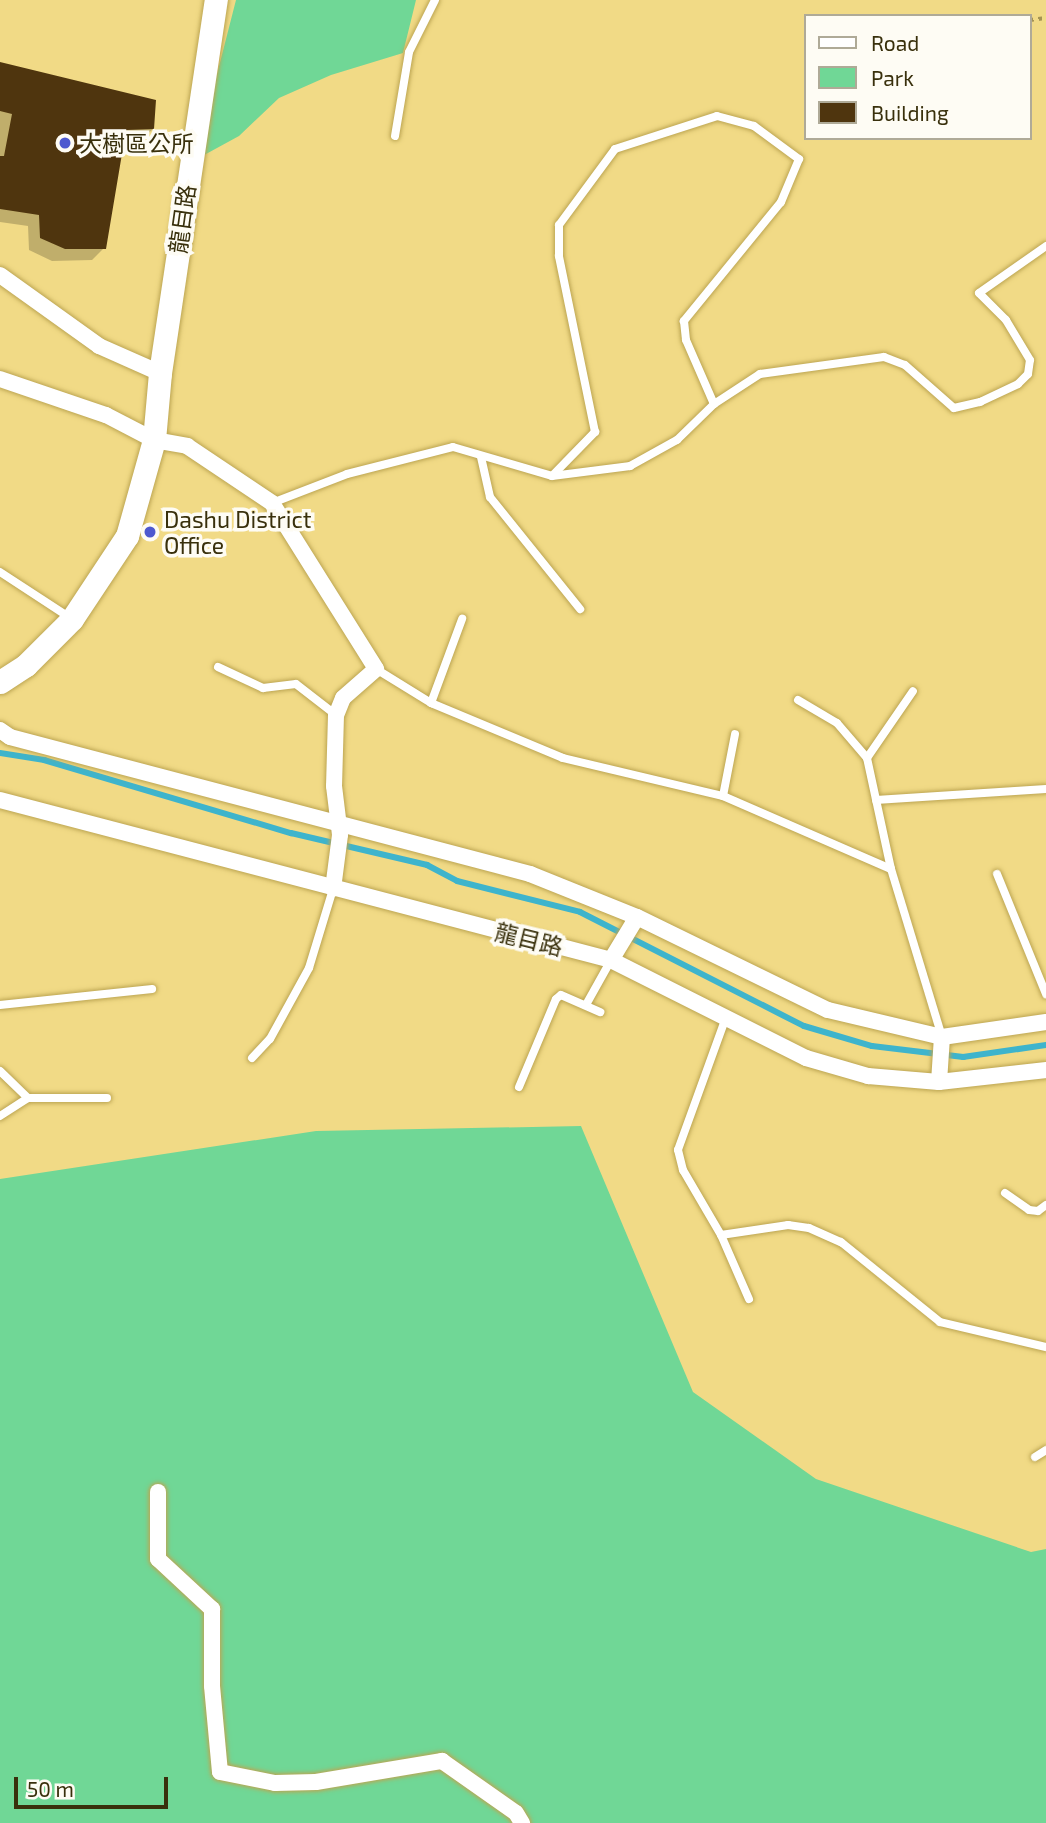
<!DOCTYPE html>
<html>
<head>
<meta charset="utf-8">
<style>
  body { margin:0 }
  #map { position:relative; width:1046px; height:1823px; overflow:hidden; background:#f1da86; font-family:"Exo 2","Noto Sans TC",sans-serif }
  div>[style] { position:absolute }
  .green>* { inset:0; background:#70d796 }
  .shadow>* { inset:0; background:#0003 }
  .stream>* { height:6px; margin:-3px; padding:0 3px; transform-origin:3px; border-radius:3px; background:#3eb4cc }
  .building>* { inset:0; background:#4f350e }
  .path>* { height:3.5px; margin-top:-1.75px; transform-origin:0; background:repeating-linear-gradient(90deg,#a49353 0 3.5px,transparent 0 8.5px) }
  .roads { filter:drop-shadow(0 0 2px #bca552) drop-shadow(0 0 2px #bca552) }
  .lane>* { height:8px; margin:-4px; padding:0 4px; transform-origin:4px; border-radius:4px; background:#fff }
  .street>* { height:16px; margin:-8px; padding:0 8px; transform-origin:8px; border-radius:8px; background:#fff }
  .secondary>* { height:23px; margin:-11.5px; padding:0 11.5px; transform-origin:11.5px; border-radius:11.5px; background:#fff }
  .dots>* { width:19px; height:19px; translate:-50% -50%; box-sizing:border-box; border:4px solid #fefcf4; border-radius:50% }
  span { translate:-50% -50%; white-space:nowrap; text-align:center; line-height:1.15; -webkit-text-stroke:7px #fefcf4; paint-order:stroke }
  .poi-label { font-size:23px; color:#39300c }
  .left { translate:0 -50%; text-align:left }
  .street-label { font-size:23px; color:#39300c }
  .legend { position:absolute; left:804px; top:14px; width:228px; height:126px; box-sizing:border-box; background:#fefcf4; border:2px solid #afaa97; margin:0; padding:9px 12px; list-style:none; font-size:21px; color:#39300c }
  .legend li { display:flex; align-items:center; gap:14px; height:35px }
  .legend b { width:35px; border:2px solid #afaa97 }
  .scale { position:absolute; left:14px; top:1777px; width:154px; height:32px; box-sizing:border-box; border:4px solid #39300c; border-top:0; padding-left:9px; font-size:21px; line-height:24px; white-space:nowrap; color:#39300c; -webkit-text-stroke:5px #fefcf4; paint-order:stroke }
</style>
</head>
<body>
<div id="map">
  <div class="green">
    <div style="clip-path:polygon(236px 0,416px 0,403px 53px,331px 75px,279px 98px,239px 136px,195px 160px)"></div>
    <div style="clip-path:polygon(581px 1126px,693px 1392px,816px 1479px,1031px 1552px,1046px 1549px,1046px 1823px,0 1823px,0 1179px,316px 1131px)"></div>
  </div>
  <div class="shadow">
    <div style="clip-path:polygon(0 64px,153px 129px,140px 141px,122px 141px,104px 248px,92px 260px,52px 261px,29px 250px,28px 226px,0 222px)"></div>
  </div>
  <div class="stream">
    <div style="left:0;top:753px;width:45px;rotate:9deg"></div>
    <div style="left:44px;top:760px;width:258px;rotate:16.5deg"></div>
    <div style="left:291px;top:833px;width:140px;rotate:13.2deg"></div>
    <div style="left:427px;top:865px;width:34px;rotate:28deg"></div>
    <div style="left:457px;top:881px;width:127px;rotate:14.1deg"></div>
    <div style="left:580px;top:912px;width:251px;rotate:27deg"></div>
    <div style="left:804px;top:1026px;width:71px;rotate:16.4deg"></div>
    <div style="left:872px;top:1046px;width:92px;rotate:6.9deg"></div>
    <div style="left:963px;top:1057px;width:84px;rotate:-8.2deg"></div>
  </div>
  <div class="building">
    <div style="clip-path:polygon(0 62px,156px 100px,154px 129px,126px 130px,106px 249px,65px 249px,40px 238px,39px 215px,0 209px,0 156px,4px 156px,12px 114px,0 111px)"></div>
  </div>
  <div class="path">
    <div style="left:1030px;top:20px;width:16px;rotate:-7deg"></div>
  </div>
  <div class="roads">
    <div class="lane">
      <div style="left:395px;top:136px;width:85px;rotate:-80.5deg"></div>
      <div style="left:409px;top:52px;width:58px;rotate:-63.4deg"></div>
      <div style="left:481px;top:457px;width:41px;rotate:77.3deg"></div>
      <div style="left:490px;top:497px;width:144px;rotate:51.2deg"></div>
      <div style="left:552px;top:476px;width:62px;rotate:-45.7deg"></div>
      <div style="left:595px;top:432px;width:180px;rotate:-101.6deg"></div>
      <div style="left:559px;top:256px;width:31px;rotate:-90deg"></div>
      <div style="left:559px;top:225px;width:94px;rotate:-53.6deg"></div>
      <div style="left:615px;top:149px;width:107px;rotate:-17.9deg"></div>
      <div style="left:717px;top:116px;width:38px;rotate:15deg"></div>
      <div style="left:754px;top:126px;width:56px;rotate:36.3deg"></div>
      <div style="left:799px;top:159px;width:47px;rotate:112.7deg"></div>
      <div style="left:781px;top:202px;width:154px;rotate:129.2deg"></div>
      <div style="left:684px;top:321px;width:19px;rotate:84deg"></div>
      <div style="left:686px;top:340px;width:70px;rotate:66.4deg"></div>
      <div style="left:272px;top:503px;width:80px;rotate:-21.1deg"></div>
      <div style="left:347px;top:474px;width:109px;rotate:-14.3deg"></div>
      <div style="left:453px;top:447px;width:103px;rotate:16.3deg"></div>
      <div style="left:552px;top:476px;width:79px;rotate:-7.3deg"></div>
      <div style="left:630px;top:466px;width:54px;rotate:-29deg"></div>
      <div style="left:677px;top:440px;width:52px;rotate:-44.2deg"></div>
      <div style="left:714px;top:404px;width:55px;rotate:-33.1deg"></div>
      <div style="left:760px;top:374px;width:125px;rotate:-7.8deg"></div>
      <div style="left:884px;top:357px;width:22px;rotate:21deg"></div>
      <div style="left:905px;top:365px;width:65px;rotate:41.3deg"></div>
      <div style="left:954px;top:408px;width:27px;rotate:-13deg"></div>
      <div style="left:980px;top:402px;width:42px;rotate:-25.3deg"></div>
      <div style="left:1018px;top:384px;width:14px;rotate:-45deg"></div>
      <div style="left:1028px;top:374px;width:14px;rotate:-82deg"></div>
      <div style="left:1030px;top:360px;width:47px;rotate:-121deg"></div>
      <div style="left:1006px;top:320px;width:38px;rotate:-135deg"></div>
      <div style="left:979px;top:293px;width:82px;rotate:-35deg"></div>
      <div style="left:0;top:572px;width:82px;rotate:33.1deg"></div>
      <div style="left:218px;top:667px;width:50px;rotate:25deg"></div>
      <div style="left:263px;top:688px;width:33px;rotate:-7deg"></div>
      <div style="left:296px;top:684px;width:51px;rotate:37.8deg"></div>
      <div style="left:376px;top:669px;width:65px;rotate:31.7deg"></div>
      <div style="left:431px;top:703px;width:143px;rotate:22.6deg"></div>
      <div style="left:563px;top:758px;width:164px;rotate:13.4deg"></div>
      <div style="left:723px;top:796px;width:183px;rotate:23.5deg"></div>
      <div style="left:798px;top:700px;width:45px;rotate:30.5deg"></div>
      <div style="left:837px;top:723px;width:46px;rotate:49.4deg"></div>
      <div style="left:867px;top:758px;width:114px;rotate:77.8deg"></div>
      <div style="left:891px;top:869px;width:176px;rotate:73.1deg"></div>
      <div style="left:431px;top:703px;width:90px;rotate:-69.7deg"></div>
      <div style="left:867px;top:758px;width:81px;rotate:-55.5deg"></div>
      <div style="left:723px;top:796px;width:63px;rotate:-79deg"></div>
      <div style="left:876px;top:800px;width:170px;rotate:-3.7deg"></div>
      <div style="left:997px;top:874px;width:130px;rotate:67.8deg"></div>
      <div style="left:587px;top:1003px;width:49px;rotate:-60.8deg"></div>
      <div style="left:0;top:1005px;width:153px;rotate:-6deg"></div>
      <div style="left:725px;top:1020px;width:138px;rotate:109.9deg"></div>
      <div style="left:678px;top:1150px;width:21px;rotate:76deg"></div>
      <div style="left:683px;top:1170px;width:75px;rotate:59.7deg"></div>
      <div style="left:721px;top:1235px;width:70px;rotate:66.4deg"></div>
      <div style="left:252px;top:1058px;width:26px;rotate:-47deg"></div>
      <div style="left:270px;top:1039px;width:81px;rotate:-61.2deg"></div>
      <div style="left:309px;top:968px;width:83px;rotate:-73.1deg"></div>
      <div style="left:0;top:1071px;width:39px;rotate:44deg"></div>
      <div style="left:28px;top:1098px;width:79px"></div>
      <div style="left:519px;top:1087px;width:95px;rotate:-67.2deg"></div>
      <div style="left:556px;top:999px;width:6px;rotate:-39deg"></div>
      <div style="left:561px;top:995px;width:43px;rotate:23.6deg"></div>
      <div style="left:0;top:1116px;width:33px;rotate:-33deg"></div>
      <div style="left:1005px;top:1193px;width:29px;rotate:35deg"></div>
      <div style="left:1029px;top:1210px;width:9px;rotate:6deg"></div>
      <div style="left:1038px;top:1211px;width:10px;rotate:-37deg"></div>
      <div style="left:721px;top:1235px;width:68px;rotate:-8.5deg"></div>
      <div style="left:788px;top:1225px;width:21px;rotate:8deg"></div>
      <div style="left:809px;top:1228px;width:35px;rotate:24deg"></div>
      <div style="left:841px;top:1242px;width:127px;rotate:38.9deg"></div>
      <div style="left:940px;top:1322px;width:109px;rotate:13.3deg"></div>
      <div style="left:1035px;top:1457px;width:13px;rotate:-32deg"></div>
    </div>
    <div class="street">
      <div style="left:0;top:275px;width:122px;rotate:35.6deg"></div>
      <div style="left:99px;top:346px;width:67px;rotate:23.9deg"></div>
      <div style="left:0;top:379px;width:112px;rotate:18.8deg"></div>
      <div style="left:106px;top:415px;width:54px;rotate:27.5deg"></div>
      <div style="left:154px;top:440px;width:34px;rotate:10deg"></div>
      <div style="left:187px;top:446px;width:102px;rotate:33.8deg"></div>
      <div style="left:272px;top:503px;width:196px;rotate:57.9deg"></div>
      <div style="left:376px;top:669px;width:44px;rotate:138.7deg"></div>
      <div style="left:343px;top:698px;width:18px;rotate:112deg"></div>
      <div style="left:336px;top:715px;width:71px;rotate:91.6deg"></div>
      <div style="left:334px;top:786px;width:49px;rotate:83deg"></div>
      <div style="left:340px;top:835px;width:54px;rotate:97.4deg"></div>
      <div style="left:0;top:730px;width:12px;rotate:35deg"></div>
      <div style="left:10px;top:737px;width:538px;rotate:14.76deg"></div>
      <div style="left:530px;top:874px;width:115px;rotate:21.9deg"></div>
      <div style="left:637px;top:917px;width:212px;rotate:26deg"></div>
      <div style="left:828px;top:1010px;width:117px;rotate:13.3deg"></div>
      <div style="left:942px;top:1037px;width:105px;rotate:-8.2deg"></div>
      <div style="left:0;top:800px;width:632px;rotate:14.67deg"></div>
      <div style="left:611px;top:960px;width:218px;rotate:26.7deg"></div>
      <div style="left:806px;top:1058px;width:65px;rotate:16.2deg"></div>
      <div style="left:868px;top:1076px;width:71px;rotate:4.8deg"></div>
      <div style="left:939px;top:1082px;width:108px;rotate:-6.4deg"></div>
      <div style="left:611px;top:960px;width:50px;rotate:-58.8deg"></div>
      <div style="left:939px;top:1082px;width:45px;rotate:-86.2deg"></div>
      <div style="left:158px;top:1492px;width:67px;rotate:90deg"></div>
      <div style="left:158px;top:1559px;width:74px;rotate:42.8deg"></div>
      <div style="left:212px;top:1609px;width:77px;rotate:90deg"></div>
      <div style="left:212px;top:1686px;width:86px;rotate:84.7deg"></div>
      <div style="left:220px;top:1772px;width:56px;rotate:11.3deg"></div>
      <div style="left:275px;top:1783px;width:41px;rotate:-1.4deg"></div>
      <div style="left:316px;top:1782px;width:128px;rotate:-9.5deg"></div>
      <div style="left:442px;top:1761px;width:90px;rotate:35.1deg"></div>
      <div style="left:516px;top:1813px;width:12px;rotate:59deg"></div>
    </div>
    <div class="secondary">
      <div style="left:0;top:682px;width:31px;rotate:-33deg"></div>
      <div style="left:26px;top:665px;width:65px;rotate:-45deg"></div>
      <div style="left:72px;top:619px;width:100px;rotate:-56.5deg"></div>
      <div style="left:127px;top:536px;width:100px;rotate:-74.3deg"></div>
      <div style="left:154px;top:440px;width:67px;rotate:-84.9deg"></div>
      <div style="left:160px;top:373px;width:377px;rotate:-81.5deg"></div>
    </div>
  </div>
  <div class="dots">
    <div style="left:65px;top:143px;background:#4e59cf"></div>
    <div style="left:150px;top:532px;background:#4e59cf"></div>
  </div>
  <div class="poi-label">
    <span class="left" style="left:79px;top:143px">大樹區公所</span>
    <span class="left" style="left:164px;top:532px">Dashu District<br>Office</span>
  </div>
  <div class="street-label">
    <span style="left:182px;top:219px;rotate:-82deg">龍目路</span>
    <span style="left:529px;top:939px;rotate:14deg">龍目路</span>
  </div>
  <ul class="legend">
  <li><b style="height:9px;background:#fff"></b>Road</li>
  <li><b style="height:19px;background:#70d796"></b>Park</li>
  <li><b style="height:19px;background:#4f350e"></b>Building</li>
  </ul>
  <div class="scale">50 m</div>
</div>
</body>
</html>
